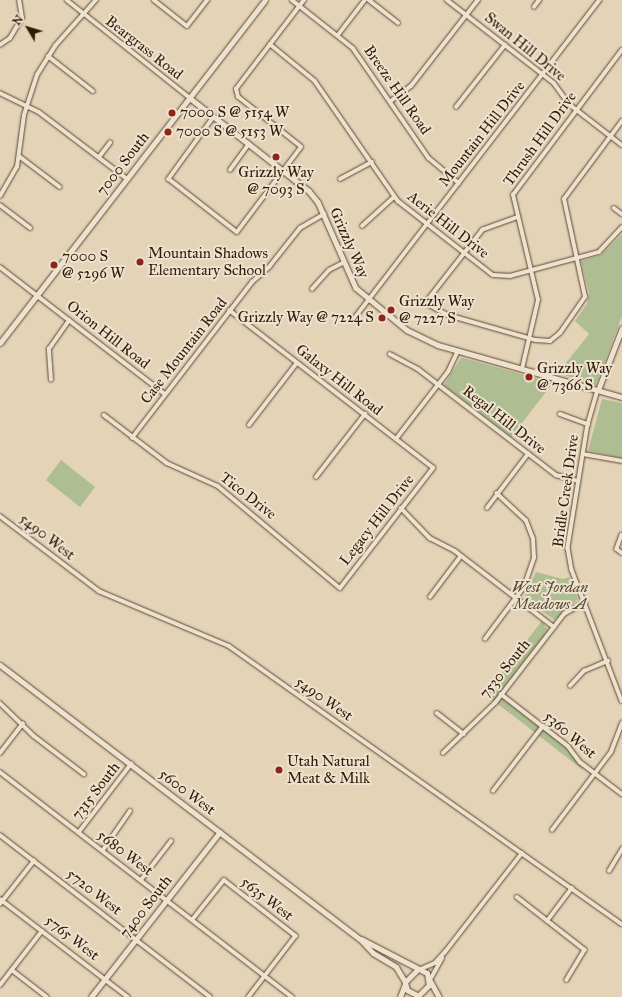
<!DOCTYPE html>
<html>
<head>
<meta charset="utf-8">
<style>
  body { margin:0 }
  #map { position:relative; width:622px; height:997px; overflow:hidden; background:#e4d3b7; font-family:"IM FELL Great Primer",serif }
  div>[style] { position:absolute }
  .green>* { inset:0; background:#afbe92 }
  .roads { filter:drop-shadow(0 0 1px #5e4831) drop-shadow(0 0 1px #5e4831) }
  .minor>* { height:3.5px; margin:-1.75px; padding:0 1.75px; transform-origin:1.75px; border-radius:1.75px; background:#ede2d0 }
  .tertiary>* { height:4.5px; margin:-2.25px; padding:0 2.25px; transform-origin:2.25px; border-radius:2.25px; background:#ede2d0 }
  .secondary>* { height:5px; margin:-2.5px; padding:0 2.5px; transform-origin:2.5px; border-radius:2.5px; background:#ede2d0 }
  .dots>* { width:11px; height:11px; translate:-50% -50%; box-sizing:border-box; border:2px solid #ede2d0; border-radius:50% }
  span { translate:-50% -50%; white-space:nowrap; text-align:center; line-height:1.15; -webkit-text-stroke:4px #ede2d0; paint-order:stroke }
  .street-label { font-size:15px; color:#321a04 }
  .poi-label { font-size:15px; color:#321a04 }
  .left { translate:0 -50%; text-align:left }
  .right { translate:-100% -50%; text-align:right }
  .park-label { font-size:15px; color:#584b2f; font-style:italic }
  .north { position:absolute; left:8px; top:8px; width:40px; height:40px; -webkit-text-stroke:3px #ede2d0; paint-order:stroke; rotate:308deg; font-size:11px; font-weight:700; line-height:16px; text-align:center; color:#321a04 }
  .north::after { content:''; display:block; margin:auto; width:14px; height:18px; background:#321a04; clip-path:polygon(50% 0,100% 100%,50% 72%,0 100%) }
</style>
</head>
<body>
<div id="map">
  <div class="green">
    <div style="clip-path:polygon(622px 234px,622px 316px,596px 385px,558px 373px,589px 334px,575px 321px,587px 304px,589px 293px,581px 261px,601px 255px)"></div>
    <div style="clip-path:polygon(461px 358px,463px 358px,553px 383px,511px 437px,444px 385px)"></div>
    <div style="clip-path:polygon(602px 399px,622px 403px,622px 458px,588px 451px)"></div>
    <div style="clip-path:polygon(61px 460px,95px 487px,80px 507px,46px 480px)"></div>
    <div style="clip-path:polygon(536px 572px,563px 579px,569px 577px,578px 599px,555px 620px,524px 599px)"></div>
    <div style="clip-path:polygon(542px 621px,548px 631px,504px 687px,504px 698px,570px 750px,583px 770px,485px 694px)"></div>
  </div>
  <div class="roads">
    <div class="minor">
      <div style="left:67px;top:0;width:157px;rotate:38.5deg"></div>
      <div style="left:154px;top:0;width:42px;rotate:38.2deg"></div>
      <div style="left:187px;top:26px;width:33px;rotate:-52deg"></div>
      <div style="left:292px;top:0;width:78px;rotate:38.2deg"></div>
      <div style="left:353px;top:48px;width:134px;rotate:55.4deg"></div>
      <div style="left:429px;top:158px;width:39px;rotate:40deg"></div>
      <div style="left:369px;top:0;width:37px;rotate:38deg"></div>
      <div style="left:447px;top:0;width:135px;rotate:37.8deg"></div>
      <div style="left:554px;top:83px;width:26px;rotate:54deg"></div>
      <div style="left:569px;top:104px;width:67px;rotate:37.7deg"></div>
      <div style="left:534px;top:7px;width:9px;rotate:-54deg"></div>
      <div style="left:338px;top:35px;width:44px;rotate:-52.4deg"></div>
      <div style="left:270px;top:44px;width:58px;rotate:39.4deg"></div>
      <div style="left:315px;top:81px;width:146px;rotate:55.3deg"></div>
      <div style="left:398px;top:201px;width:120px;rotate:37.9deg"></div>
      <div style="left:493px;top:275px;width:17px;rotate:3deg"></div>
      <div style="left:510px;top:276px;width:92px;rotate:-15.1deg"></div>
      <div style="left:599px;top:252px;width:34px;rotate:-47deg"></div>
      <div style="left:0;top:45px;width:12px;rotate:-35deg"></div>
      <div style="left:10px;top:38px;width:23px;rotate:-59deg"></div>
      <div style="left:22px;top:18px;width:18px;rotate:-99deg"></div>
      <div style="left:48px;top:56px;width:57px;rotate:37.9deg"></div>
      <div style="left:0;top:93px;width:43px;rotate:26deg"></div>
      <div style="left:39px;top:112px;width:109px;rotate:37.2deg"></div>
      <div style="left:391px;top:101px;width:25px;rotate:-37deg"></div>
      <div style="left:411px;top:86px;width:109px;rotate:-52.1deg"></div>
      <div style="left:456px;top:107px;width:79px;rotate:-51.7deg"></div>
      <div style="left:214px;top:117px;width:77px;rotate:126deg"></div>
      <div style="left:169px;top:179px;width:86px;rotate:37.9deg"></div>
      <div style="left:237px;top:232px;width:106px;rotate:-53deg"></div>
      <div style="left:301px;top:147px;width:80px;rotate:-141.6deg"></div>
      <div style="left:238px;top:97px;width:8px;rotate:-104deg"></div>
      <div style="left:236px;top:89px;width:112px;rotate:-52.6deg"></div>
      <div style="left:19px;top:156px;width:51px;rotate:37.1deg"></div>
      <div style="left:99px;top:157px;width:18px;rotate:-52deg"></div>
      <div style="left:230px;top:170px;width:32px;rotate:-54deg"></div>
      <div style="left:340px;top:179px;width:36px;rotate:-28deg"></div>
      <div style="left:0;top:196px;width:34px;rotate:-60deg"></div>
      <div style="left:17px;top:167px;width:52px;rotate:-82.3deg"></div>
      <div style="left:24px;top:115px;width:42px;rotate:-72deg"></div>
      <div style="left:37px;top:75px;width:34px;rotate:-58deg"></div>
      <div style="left:55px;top:46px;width:62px;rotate:-48.3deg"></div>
      <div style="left:0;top:205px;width:38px;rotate:37deg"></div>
      <div style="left:614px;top:208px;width:10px;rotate:37deg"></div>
      <div style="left:516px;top:218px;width:35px;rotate:160deg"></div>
      <div style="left:483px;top:230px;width:93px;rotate:128deg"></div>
      <div style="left:426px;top:303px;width:25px;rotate:29deg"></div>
      <div style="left:448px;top:315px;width:91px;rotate:15.9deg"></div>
      <div style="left:536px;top:340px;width:14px;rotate:4deg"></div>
      <div style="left:550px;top:341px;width:13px;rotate:-39deg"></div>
      <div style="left:560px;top:333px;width:44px;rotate:-55.2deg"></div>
      <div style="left:585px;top:297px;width:100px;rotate:-102.1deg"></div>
      <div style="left:564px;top:199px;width:97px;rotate:-53.4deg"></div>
      <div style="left:362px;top:226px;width:43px;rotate:-42.2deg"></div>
      <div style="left:0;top:267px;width:208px;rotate:37.6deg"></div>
      <div style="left:312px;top:289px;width:25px;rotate:-48deg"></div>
      <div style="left:329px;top:270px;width:16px;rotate:-27deg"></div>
      <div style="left:353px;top:320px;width:404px;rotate:-52.4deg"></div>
      <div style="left:390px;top:354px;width:32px;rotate:28deg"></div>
      <div style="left:418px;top:369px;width:174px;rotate:37.5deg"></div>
      <div style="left:556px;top:475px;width:23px;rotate:15deg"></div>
      <div style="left:522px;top:369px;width:71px;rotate:-76.9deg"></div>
      <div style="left:538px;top:300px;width:108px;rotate:-103.4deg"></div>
      <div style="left:513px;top:195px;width:181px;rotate:-53.1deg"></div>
      <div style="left:51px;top:380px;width:31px;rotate:-94deg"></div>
      <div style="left:49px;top:349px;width:35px;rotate:-55deg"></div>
      <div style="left:598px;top:390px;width:35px;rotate:106deg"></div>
      <div style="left:588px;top:424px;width:126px;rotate:99.2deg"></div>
      <div style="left:568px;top:548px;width:22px;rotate:80deg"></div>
      <div style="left:572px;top:570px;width:140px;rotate:69.1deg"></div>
      <div style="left:560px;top:414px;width:30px;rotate:20deg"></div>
      <div style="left:104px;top:415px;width:79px;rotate:37.3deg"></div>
      <div style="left:167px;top:463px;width:56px;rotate:24.3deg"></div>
      <div style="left:218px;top:486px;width:159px;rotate:39.9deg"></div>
      <div style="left:340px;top:588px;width:152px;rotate:-52.2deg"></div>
      <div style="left:433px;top:468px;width:257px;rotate:-142.3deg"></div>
      <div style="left:249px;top:425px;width:78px;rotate:-52.3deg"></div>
      <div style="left:132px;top:438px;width:197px;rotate:-52.4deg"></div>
      <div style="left:252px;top:282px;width:23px;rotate:-41deg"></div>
      <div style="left:269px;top:267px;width:50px;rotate:-51.5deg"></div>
      <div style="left:300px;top:228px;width:28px;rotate:-30deg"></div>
      <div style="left:396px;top:439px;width:85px;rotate:-52.2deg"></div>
      <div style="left:448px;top:372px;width:23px;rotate:-65deg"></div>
      <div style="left:583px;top:454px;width:40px;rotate:10deg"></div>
      <div style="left:316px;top:477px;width:80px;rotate:-52.1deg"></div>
      <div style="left:401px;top:508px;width:42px;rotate:46deg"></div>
      <div style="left:430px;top:538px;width:28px;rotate:27deg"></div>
      <div style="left:455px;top:551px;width:125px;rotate:37.5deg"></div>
      <div style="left:487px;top:508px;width:68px;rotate:-52.8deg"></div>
      <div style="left:0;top:516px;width:124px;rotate:37.1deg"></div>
      <div style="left:99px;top:591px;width:141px;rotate:22.9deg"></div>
      <div style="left:229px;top:646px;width:481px;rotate:35.3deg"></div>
      <div style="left:622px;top:535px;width:15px;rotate:110deg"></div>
      <div style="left:617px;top:549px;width:6px;rotate:39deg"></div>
      <div style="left:430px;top:597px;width:51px;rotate:-52.9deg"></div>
      <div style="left:485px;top:639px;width:65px;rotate:-53.1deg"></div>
      <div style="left:524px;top:587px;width:31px;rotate:-71deg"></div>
      <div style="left:534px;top:558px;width:19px;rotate:-93deg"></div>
      <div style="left:533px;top:539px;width:19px;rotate:-111deg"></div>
      <div style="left:526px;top:521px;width:40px;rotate:-137deg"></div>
      <div style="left:570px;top:686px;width:21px;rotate:-47deg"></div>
      <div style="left:584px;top:671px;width:26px;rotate:-23deg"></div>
      <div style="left:501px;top:694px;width:85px;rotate:37.8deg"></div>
      <div style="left:568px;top:746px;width:20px;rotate:53deg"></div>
      <div style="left:580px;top:762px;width:53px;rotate:37.3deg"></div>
      <div style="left:0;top:703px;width:47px;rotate:44.1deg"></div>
      <div style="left:34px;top:736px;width:63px;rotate:37.2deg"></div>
      <div style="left:437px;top:713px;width:34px;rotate:38deg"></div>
      <div style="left:0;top:753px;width:37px;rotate:-52deg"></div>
      <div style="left:443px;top:753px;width:72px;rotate:-43.9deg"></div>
      <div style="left:495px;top:703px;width:113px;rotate:-52.2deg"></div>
      <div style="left:564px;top:614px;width:24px;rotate:-30deg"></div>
      <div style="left:0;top:772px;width:369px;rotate:37.6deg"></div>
      <div style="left:493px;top:791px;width:82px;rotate:-52.4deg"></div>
      <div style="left:552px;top:830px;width:98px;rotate:-52.9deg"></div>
      <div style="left:611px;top:752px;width:31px;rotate:-69deg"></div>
      <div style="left:79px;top:832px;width:86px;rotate:-52.6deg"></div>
      <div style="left:0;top:835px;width:265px;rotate:37.6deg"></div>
      <div style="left:103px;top:850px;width:47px;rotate:-55.3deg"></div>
      <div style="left:609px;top:871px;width:26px;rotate:-59deg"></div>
      <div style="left:141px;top:880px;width:49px;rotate:-52.4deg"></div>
      <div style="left:517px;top:897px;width:86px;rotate:37.9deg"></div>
      <div style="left:585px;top:950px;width:35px;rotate:121deg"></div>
      <div style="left:0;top:899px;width:161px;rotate:37.4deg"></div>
      <div style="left:0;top:904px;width:55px;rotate:-51.7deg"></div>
      <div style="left:192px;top:920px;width:51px;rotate:-51.3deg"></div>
      <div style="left:224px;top:880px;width:91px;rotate:37.9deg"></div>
      <div style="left:296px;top:936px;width:77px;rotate:127.6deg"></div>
      <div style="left:547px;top:921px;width:41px;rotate:-52.9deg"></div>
      <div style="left:421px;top:969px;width:15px;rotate:-23deg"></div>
      <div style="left:435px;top:963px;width:15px;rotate:-48deg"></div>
      <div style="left:445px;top:952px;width:125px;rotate:-52.1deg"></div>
      <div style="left:12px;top:970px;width:44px;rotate:37.6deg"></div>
      <div style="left:430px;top:980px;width:25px;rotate:-61deg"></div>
      <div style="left:0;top:985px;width:68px;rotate:-52.1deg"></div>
    </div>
    <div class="tertiary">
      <div style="left:190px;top:98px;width:151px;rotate:38deg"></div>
      <div style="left:309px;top:191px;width:14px;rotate:51deg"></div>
      <div style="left:318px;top:202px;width:94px;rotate:66.2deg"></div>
      <div style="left:356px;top:288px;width:66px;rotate:39.5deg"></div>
      <div style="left:407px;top:330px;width:34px;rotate:26deg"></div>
      <div style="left:438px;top:345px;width:191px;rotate:15.8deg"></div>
      <div style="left:0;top:343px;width:433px;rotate:-52.3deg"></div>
      <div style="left:598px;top:390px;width:66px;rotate:-68.8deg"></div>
      <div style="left:91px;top:997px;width:209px;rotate:-52deg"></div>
      <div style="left:400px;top:997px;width:14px;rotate:-69deg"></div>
    </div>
    <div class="secondary">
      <div style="left:0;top:665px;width:452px;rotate:37.3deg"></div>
      <div style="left:360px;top:939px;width:19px;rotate:47deg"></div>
      <div style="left:373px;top:953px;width:27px;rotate:31deg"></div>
      <div style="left:396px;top:967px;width:17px;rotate:59deg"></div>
      <div style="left:361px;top:939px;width:74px;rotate:27.3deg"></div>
      <div style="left:427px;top:973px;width:12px;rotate:81deg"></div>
      <div style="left:429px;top:985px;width:16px;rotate:135deg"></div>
      <div style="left:418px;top:969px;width:18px;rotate:135deg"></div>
      <div style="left:405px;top:982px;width:8px;rotate:76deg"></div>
      <div style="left:407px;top:990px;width:13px;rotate:27deg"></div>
      <div style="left:430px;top:981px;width:18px;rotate:61deg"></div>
    </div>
  </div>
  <div class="dots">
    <div style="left:172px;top:113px;background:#8f2418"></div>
    <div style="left:168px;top:132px;background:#8f2418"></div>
    <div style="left:276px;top:157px;background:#8f2418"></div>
    <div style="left:140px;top:262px;background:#8f2418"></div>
    <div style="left:54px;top:265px;background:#8f2418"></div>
    <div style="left:391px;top:310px;background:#8f2418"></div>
    <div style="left:382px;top:318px;background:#8f2418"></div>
    <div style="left:529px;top:377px;background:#8f2418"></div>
    <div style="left:279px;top:770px;background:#8f2418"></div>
  </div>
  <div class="street-label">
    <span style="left:525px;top:47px;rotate:39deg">Swan Hill Drive</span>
    <span style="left:144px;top:48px;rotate:38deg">Beargrass Road</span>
    <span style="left:397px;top:90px;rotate:55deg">Breeze Hill Road</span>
    <span style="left:482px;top:134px;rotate:-52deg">Mountain Hill Drive</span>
    <span style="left:540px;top:139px;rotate:-54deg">Thrush Hill Drive</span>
    <span style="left:123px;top:164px;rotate:-52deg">7000 South</span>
    <span style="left:448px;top:225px;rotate:38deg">Aerie Hill Drive</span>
    <span style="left:349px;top:243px;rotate:66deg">Grizzly Way</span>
    <span style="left:108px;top:335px;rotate:38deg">Orion Hill Road</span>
    <span style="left:184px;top:351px;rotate:-52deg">Case Mountain Road</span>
    <span style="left:339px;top:380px;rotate:38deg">Galaxy Hill Road</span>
    <span style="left:504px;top:420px;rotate:38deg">Regal Hill Drive</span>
    <span style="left:566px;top:491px;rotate:-82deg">Bridle Creek Drive</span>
    <span style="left:248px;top:496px;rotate:38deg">Tico Drive</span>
    <span style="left:377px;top:520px;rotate:-52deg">Legacy Hill Drive</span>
    <span style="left:47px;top:537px;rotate:38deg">5490 West</span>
    <span style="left:505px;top:669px;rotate:-51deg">7530 South</span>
    <span style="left:324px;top:699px;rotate:35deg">5490 West</span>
    <span style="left:570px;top:735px;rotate:41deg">5360 West</span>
    <span style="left:96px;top:791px;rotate:-52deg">7315 South</span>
    <span style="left:187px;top:792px;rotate:37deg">5600 West</span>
    <span style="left:125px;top:853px;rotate:37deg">5680 West</span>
    <span style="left:94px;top:892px;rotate:38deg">5720 West</span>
    <span style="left:267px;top:899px;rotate:38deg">5635 West</span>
    <span style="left:146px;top:907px;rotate:-52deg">7400 South</span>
    <span style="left:72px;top:938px;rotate:38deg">5765 West</span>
  </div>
  <div class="poi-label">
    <span class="left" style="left:180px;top:113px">7000 S @ 5154 W</span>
    <span class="left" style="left:176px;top:132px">7000 S @ 5153 W</span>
    <span style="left:276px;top:181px">Grizzly Way<br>@ 7093 S</span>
    <span class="left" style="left:148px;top:262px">Mountain Shadows<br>Elementary School</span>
    <span class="left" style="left:62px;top:265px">7000 S<br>@ 5296 W</span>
    <span class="left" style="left:399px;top:310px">Grizzly Way<br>@ 7227 S</span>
    <span class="right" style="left:374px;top:318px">Grizzly Way @ 7224 S</span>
    <span class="left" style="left:537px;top:377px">Grizzly Way<br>@ 7366 S</span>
    <span class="left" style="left:287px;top:770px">Utah Natural<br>Meat &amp; Milk</span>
  </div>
  <div class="park-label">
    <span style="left:550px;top:596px">West Jordan<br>Meadows A</span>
  </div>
  <div class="north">N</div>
</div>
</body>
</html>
